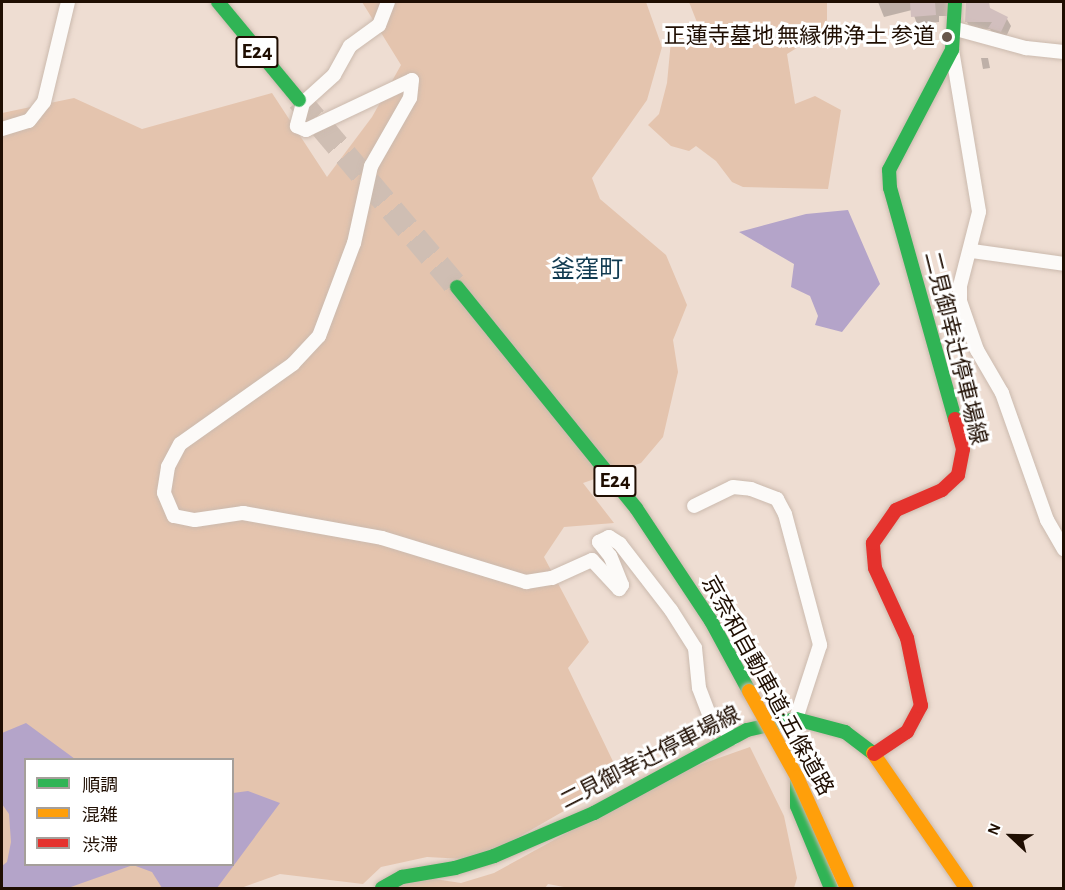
<!DOCTYPE html>
<html>
<head>
<meta charset="utf-8">
<style>
  body { margin:0 }
  #map { position:relative; width:1065px; height:890px; overflow:hidden; background:#eeddd2; font-family:"Alegreya Sans","Noto Sans JP",sans-serif }
  div>[style] { position:absolute }
  .green>* { inset:0; background:#e4c4ae }
  .water>* { inset:0; background:#b4a4c9 }
  .shadow>* { inset:0; background:#0003 }
  .building>* { inset:0; background:#d2bfbe }
  .highway-tunnel>* { height:24px; margin-top:-12px; transform-origin:0; background:repeating-linear-gradient(90deg,#cfbeb3 0 24px,transparent 0 36px) }
  .roads { filter:drop-shadow(0 0 2px #cbbaae) drop-shadow(0 0 2px #cbbaae) }
  .street>* { height:14px; margin:-7px; padding:0 7px; transform-origin:7px; border-radius:7px; background:#fcfaf8 }
  .fast>* { height:14px; margin:-7px; padding:0 7px; transform-origin:7px; border-radius:7px; background:#30b455 }
  .slow>* { height:14px; margin:-7px; padding:0 7px; transform-origin:7px; border-radius:7px; background:#ff9f0a }
  .jam>* { height:14px; margin:-7px; padding:0 7px; transform-origin:7px; border-radius:7px; background:#e5322d }
  .bridges { filter:drop-shadow(0 0 2px #cbbaae) drop-shadow(0 0 2px #cbbaae) }
  .slow-bridge>* { height:14px; margin:-7px; padding:0 7px; transform-origin:7px; border-radius:7px; background:#ff9f0a }
  .dots>* { width:16px; height:16px; translate:-50% -50%; box-sizing:border-box; border:3px solid #fff; border-radius:50% }
  span { translate:-50% -50%; white-space:nowrap; text-align:center; line-height:1.15; -webkit-text-stroke:6px #fff; paint-order:stroke }
  .shield-label span { padding:2px 4px; background:#fff; border:2px solid; border-radius:4px; -webkit-text-stroke-width:0 }
  .shield-label { font-size:21px; color:#1f0e02; font-weight:700 }
  .poi-label { font-size:22px; color:#1f0e02 }
  .right { translate:-100% -50%; text-align:right }
  .street-label { font-size:22px; color:#1f0e02 }
  .neighbourhood-label { font-size:24px; color:#123b51 }
  .frame { position:absolute; inset:0; border:3px solid #1f0e02; pointer-events:none }
  .legend { position:absolute; left:24px; top:758px; width:210px; height:108px; box-sizing:border-box; background:#fff; border:2px solid #a59f9a; margin:0; padding:8px 10px; list-style:none; font-size:18px; color:#1f0e02 }
  .legend li { display:flex; align-items:center; gap:12px; height:30px }
  .legend b { width:30px; border:2px solid #a59f9a }
  .north { position:absolute; left:981px; top:806px; width:60px; height:60px; -webkit-text-stroke:4px #fff; paint-order:stroke; rotate:292deg; font-size:16px; font-weight:700; line-height:24px; text-align:center; color:#1f0e02 }
  .north::after { content:''; display:block; margin:auto; width:21px; height:27px; background:#1f0e02; clip-path:polygon(50% 0,100% 100%,50% 72%,0 100%) }
</style>
</head>
<body>
<div id="map">
  <div class="green">
    <div style="clip-path:polygon(evenodd,362px 2px,646px 2px,662px 47px,647px 100px,592px 178px,600px 199px,666px 255px,687px 305px,673px 340px,678px 372px,663px 437px,641px 463px,583px 483px,614px 523px,564px 527px,544px 557px,589px 642px,568px 668px,621px 778px,491px 853px,464px 859px,427px 857px,381px 867px,363px 884px,280px 874px,241px 888px,2px 888px,2px 113px,74px 98px,142px 129px,272px 93px,327px 177px,372px 117px,401px 65px,362px 2px,26px 760px,232px 760px,232px 864px,26px 864px,26px 760px)"></div>
    <div style="clip-path:polygon(689px 2px,827px 2px,827px 20px,821px 33px,787px 54px,795px 104px,815px 96px,841px 110px,828px 189px,743px 187px,732px 182px,716px 161px,696px 146px,689px 151px,671px 146px,648px 125px,659px 114px,667px 83px,672px 30px,700px 30px)"></div>
    <div style="clip-path:polygon(750px 747px,784px 816px,797px 878px,794px 888px,569px 888px,548px 884px,545px 888px,387px 888px,428px 878px,461px 883px,494px 873px,676px 773px)"></div>
  </div>
  <div class="water">
    <div style="clip-path:polygon(848px 210px,880px 284px,842px 332px,815px 325px,818px 316px,810px 296px,791px 287px,794px 264px,739px 232px,806px 214px)"></div>
    <div style="clip-path:polygon(26px 723px,75px 759px,26px 760px,26px 864px,232px 864px,233px 793px,248px 791px,280px 803px,217px 888px,162px 888px,152px 872px,133px 865px,68px 888px,2px 888px,2px 866px,7px 862px,11px 842px,9px 814px,2px 804px,2px 733px)"></div>
  </div>
  <div class="shadow">
    <div style="clip-path:polygon(878px 2px,953px 2px,947px 16px,939px 16px,939px 22px,917px 24px,912px 10px,884px 17px)"></div>
    <div style="clip-path:polygon(967px 2px,998px 2px,978px 3px,1007px 19px,1011px 26px,1005px 39px,994px 36px,990px 29px,971px 29px,967px 22px)"></div>
    <div style="clip-path:polygon(981px 58px,988px 58px,990px 68px,983px 69px)"></div>
  </div>
  <div class="building">
    <div style="clip-path:polygon(910px 2px,935px 2px,936px 15px,911px 17px)"></div>
    <div style="clip-path:polygon(966px 2px,989px 2px,990px 8px,1008px 17px,1001px 32px,988px 28px,992px 22px,965px 22px)"></div>
  </div>
  <div class="highway-tunnel">
    <div style="left:299px;top:100px;width:245px;rotate:49.8deg"></div>
  </div>
  <div class="roads">
    <div class="street">
      <div style="left:388px;top:2px;width:25px;rotate:111deg"></div>
      <div style="left:379px;top:25px;width:36px;rotate:144deg"></div>
      <div style="left:350px;top:46px;width:33px;rotate:119deg"></div>
      <div style="left:334px;top:75px;width:42px;rotate:137.9deg"></div>
      <div style="left:303px;top:103px;width:24px;rotate:105deg"></div>
      <div style="left:297px;top:126px;width:10px;rotate:24deg"></div>
      <div style="left:306px;top:130px;width:117px;rotate:-25.3deg"></div>
      <div style="left:412px;top:80px;width:18px;rotate:96deg"></div>
      <div style="left:410px;top:98px;width:78px;rotate:119.8deg"></div>
      <div style="left:371px;top:166px;width:79px;rotate:102.4deg"></div>
      <div style="left:354px;top:243px;width:99px;rotate:110.6deg"></div>
      <div style="left:319px;top:336px;width:38px;rotate:133deg"></div>
      <div style="left:293px;top:364px;width:138px;rotate:144.7deg"></div>
      <div style="left:180px;top:444px;width:26px;rotate:118deg"></div>
      <div style="left:168px;top:467px;width:26px;rotate:99deg"></div>
      <div style="left:164px;top:493px;width:25px;rotate:67deg"></div>
      <div style="left:174px;top:516px;width:21px;rotate:11deg"></div>
      <div style="left:195px;top:520px;width:49px;rotate:-8.3deg"></div>
      <div style="left:243px;top:513px;width:141px;rotate:10.2deg"></div>
      <div style="left:382px;top:538px;width:151px;rotate:17deg"></div>
      <div style="left:526px;top:582px;width:26px;rotate:-9deg"></div>
      <div style="left:552px;top:578px;width:44px;rotate:-24.2deg"></div>
      <div style="left:592px;top:560px;width:40px;rotate:47deg"></div>
      <div style="left:619px;top:589px;width:5px;rotate:-53deg"></div>
      <div style="left:622px;top:585px;width:31px;rotate:-112deg"></div>
      <div style="left:610px;top:556px;width:18px;rotate:-128deg"></div>
      <div style="left:599px;top:542px;width:11px;rotate:-27deg"></div>
      <div style="left:609px;top:537px;width:13px;rotate:32deg"></div>
      <div style="left:620px;top:544px;width:83px;rotate:52.3deg"></div>
      <div style="left:671px;top:610px;width:45px;rotate:57.7deg"></div>
      <div style="left:695px;top:648px;width:40px;rotate:84.3deg"></div>
      <div style="left:699px;top:688px;width:28px;rotate:69deg"></div>
      <div style="left:709px;top:714px;width:34px;rotate:45deg"></div>
      <div style="left:956px;top:29px;width:73px;rotate:15.2deg"></div>
      <div style="left:1026px;top:48px;width:38px;rotate:6deg"></div>
      <div style="left:952px;top:50px;width:164px;rotate:80.5deg"></div>
      <div style="left:979px;top:212px;width:76px;rotate:104.4deg"></div>
      <div style="left:960px;top:286px;width:15px;rotate:90deg"></div>
      <div style="left:960px;top:301px;width:52px;rotate:70.9deg"></div>
      <div style="left:977px;top:350px;width:50px;rotate:59.8deg"></div>
      <div style="left:1002px;top:393px;width:135px;rotate:70.5deg"></div>
      <div style="left:1047px;top:520px;width:34px;rotate:60deg"></div>
      <div style="left:2px;top:129px;width:28px;rotate:-17deg"></div>
      <div style="left:29px;top:121px;width:24px;rotate:-52deg"></div>
      <div style="left:44px;top:102px;width:103px;rotate:-76.5deg"></div>
      <div style="left:972px;top:251px;width:93px;rotate:8deg"></div>
      <div style="left:694px;top:506px;width:43px;rotate:-26deg"></div>
      <div style="left:733px;top:487px;width:18px;rotate:6deg"></div>
      <div style="left:751px;top:489px;width:28px;rotate:21deg"></div>
      <div style="left:777px;top:499px;width:17px;rotate:62deg"></div>
      <div style="left:785px;top:514px;width:136px;rotate:75deg"></div>
      <div style="left:820px;top:645px;width:78px;rotate:108deg"></div>
    </div>
    <div class="fast">
      <div style="left:218px;top:2px;width:127px;rotate:50.4deg"></div>
      <div style="left:457px;top:287px;width:284px;rotate:51deg"></div>
      <div style="left:636px;top:508px;width:136px;rotate:56.4deg"></div>
      <div style="left:711px;top:621px;width:80px;rotate:61.5deg"></div>
      <div style="left:955px;top:419px;width:240px;rotate:-105.7deg"></div>
      <div style="left:890px;top:188px;width:18px;rotate:-93deg"></div>
      <div style="left:889px;top:170px;width:136px;rotate:-62.3deg"></div>
      <div style="left:952px;top:50px;width:48px;rotate:-86.4deg"></div>
      <div style="left:797px;top:780px;width:26px;rotate:90deg"></div>
      <div style="left:797px;top:806px;width:89px;rotate:67.5deg"></div>
      <div style="left:382px;top:888px;width:23px;rotate:-29deg"></div>
      <div style="left:402px;top:877px;width:54px;rotate:-9.6deg"></div>
      <div style="left:455px;top:868px;width:41px;rotate:-17.1deg"></div>
      <div style="left:494px;top:856px;width:109px;rotate:-23.3deg"></div>
      <div style="left:594px;top:813px;width:174px;rotate:-28.5deg"></div>
      <div style="left:747px;top:730px;width:50px;rotate:-12.7deg"></div>
      <div style="left:796px;top:719px;width:51px;rotate:14.9deg"></div>
      <div style="left:845px;top:732px;width:35px;rotate:37deg"></div>
    </div>
    <div class="slow">
      <div style="left:873px;top:753px;width:164px;rotate:55.4deg"></div>
    </div>
    <div class="jam">
      <div style="left:874px;top:754px;width:40px;rotate:-34deg"></div>
      <div style="left:907px;top:732px;width:30px;rotate:-62deg"></div>
      <div style="left:921px;top:706px;width:69px;rotate:-101.6deg"></div>
      <div style="left:907px;top:638px;width:77px;rotate:-114.6deg"></div>
      <div style="left:875px;top:568px;width:25px;rotate:-95deg"></div>
      <div style="left:873px;top:543px;width:40px;rotate:-55.1deg"></div>
      <div style="left:896px;top:510px;width:50px;rotate:-23.5deg"></div>
      <div style="left:942px;top:490px;width:22px;rotate:-43deg"></div>
      <div style="left:958px;top:475px;width:26px;rotate:-79deg"></div>
      <div style="left:963px;top:449px;width:31px;rotate:-105deg"></div>
    </div>
  </div>
  <div class="bridges">
    <div class="slow-bridge">
      <div style="left:749px;top:691px;width:98px;rotate:60.8deg"></div>
      <div style="left:797px;top:777px;width:122px;rotate:65.8deg"></div>
    </div>
  </div>
  <div class="dots">
    <div style="left:947px;top:37px;background:#67564b"></div>
  </div>
  <div class="shield-label">
    <span style="left:257px;top:52px">E24</span>
    <span style="left:615px;top:481px">E24</span>
  </div>
  <div class="poi-label">
    <span class="right" style="left:935px;top:37px">正蓮寺墓地 無縁佛浄土 参道</span>
  </div>
  <div class="street-label">
    <span style="left:955px;top:348px;rotate:76deg">二見御幸辻停車場線</span>
    <span style="left:767px;top:686px;rotate:61deg">京奈和自動車道;五條道路</span>
    <span style="left:650px;top:758px;rotate:-27deg">二見御幸辻停車場線</span>
  </div>
  <div class="neighbourhood-label">
    <span style="left:587px;top:271px">釜窪町</span>
  </div>
  <div class="frame"></div>
  <ul class="legend">
  <li><b style="height:8px;background:#30b455"></b>順調</li>
  <li><b style="height:8px;background:#ff9f0a"></b>混雑</li>
  <li><b style="height:8px;background:#e5322d"></b>渋滞</li>
  </ul>
  <div class="north">N</div>
</div>
</body>
</html>
